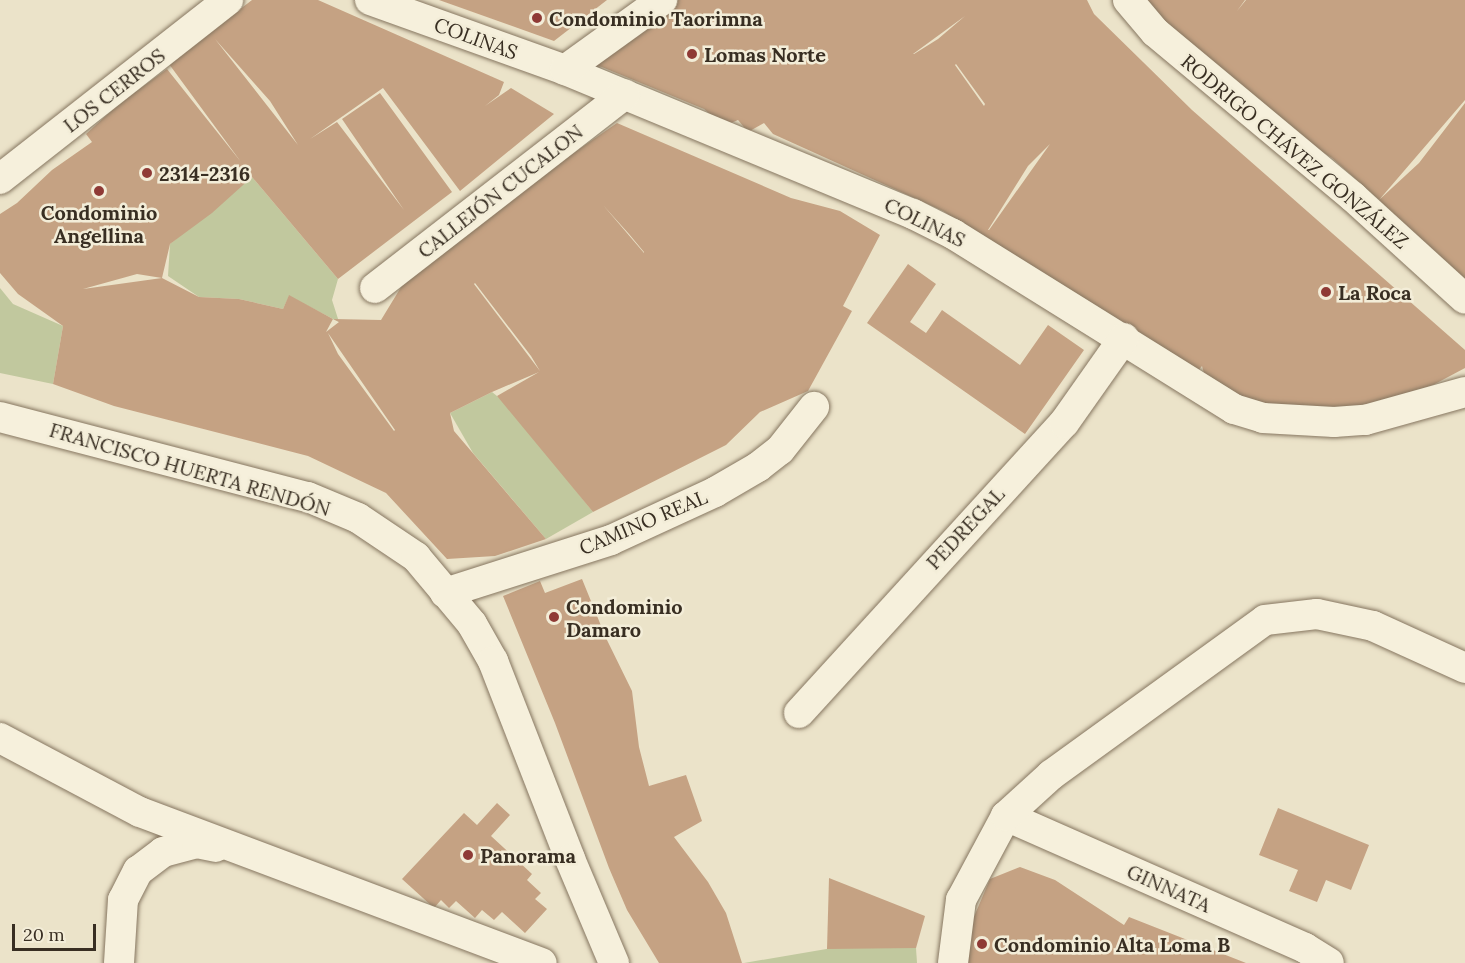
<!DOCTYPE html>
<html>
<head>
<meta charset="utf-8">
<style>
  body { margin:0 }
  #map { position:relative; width:1465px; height:963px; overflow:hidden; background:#ebe3c9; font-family:Lora,serif }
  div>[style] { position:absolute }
  .green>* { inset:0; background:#c1c89e }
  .building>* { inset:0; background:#c5a283 }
  .roads { filter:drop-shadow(0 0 2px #867660) drop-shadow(0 0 2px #867660) }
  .minor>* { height:30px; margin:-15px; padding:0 15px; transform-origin:15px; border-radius:15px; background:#f6f0dc }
  .dots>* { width:16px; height:16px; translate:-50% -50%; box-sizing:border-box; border:3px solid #f3edd8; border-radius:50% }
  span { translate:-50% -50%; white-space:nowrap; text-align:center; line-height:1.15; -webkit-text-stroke:5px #f3edd8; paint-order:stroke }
  .poi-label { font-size:20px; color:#382e22; font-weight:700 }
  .left { translate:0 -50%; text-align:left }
  .street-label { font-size:20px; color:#382e22 }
  .scale { position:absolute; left:12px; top:924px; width:84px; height:27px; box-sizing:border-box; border:3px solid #382e22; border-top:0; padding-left:8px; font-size:18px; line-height:21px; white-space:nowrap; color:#382e22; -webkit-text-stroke:4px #f3edd8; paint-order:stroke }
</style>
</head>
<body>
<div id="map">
  <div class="green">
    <div style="clip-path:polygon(252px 177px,338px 279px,332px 300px,339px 322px,289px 296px,283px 309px,239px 299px,199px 297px,168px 276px,170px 244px)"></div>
    <div style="clip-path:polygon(0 288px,13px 304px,63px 326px,53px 384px,0 373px)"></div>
    <div style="clip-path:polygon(492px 392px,507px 404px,593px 512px,546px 539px,473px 453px,450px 413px)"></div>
    <div style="clip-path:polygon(844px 946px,916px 948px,917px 963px,744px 963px)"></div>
  </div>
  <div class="building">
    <div style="clip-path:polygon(evenodd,252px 0,318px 0,504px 82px,499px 95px,485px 106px,511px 88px,554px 114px,460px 191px,383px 88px,310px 139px,337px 122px,404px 210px,342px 119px,380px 93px,452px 192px,338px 279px,252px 177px,212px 213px,170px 244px,162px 278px,137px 274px,83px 289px,162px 278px,199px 297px,239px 299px,283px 309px,289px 295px,333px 319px,326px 332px,339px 322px,333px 319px,381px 320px,406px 279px,520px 190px,617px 123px,791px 198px,840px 211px,880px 235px,843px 306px,852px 311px,808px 391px,760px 412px,726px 445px,593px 512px,497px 396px,539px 372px,492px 392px,450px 413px,454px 431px,546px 539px,495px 556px,447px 559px,386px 493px,308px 456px,114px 406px,53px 384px,63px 326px,18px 294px,0 273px,0 214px,17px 203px,52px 170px,92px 142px,86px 134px,120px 103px,167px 69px,241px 162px,169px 64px,252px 0,215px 39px,270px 101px,298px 145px,215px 39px,252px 0,603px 205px,629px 234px,644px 252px,644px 253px,603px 205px,252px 0,475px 283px,531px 356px,540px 371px,474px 284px,475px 283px,252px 0,328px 333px,395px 430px,394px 431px,338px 354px,328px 333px)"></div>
    <div style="clip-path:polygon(439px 0,607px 0,554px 41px)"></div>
    <div style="clip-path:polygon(evenodd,678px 0,1087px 0,1094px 14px,1192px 110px,1465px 350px,1465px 368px,1433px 385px,1355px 411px,1275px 406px,1233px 397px,1205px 377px,1202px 366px,1196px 373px,1035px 274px,943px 211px,773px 134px,764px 123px,748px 132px,738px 120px,724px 126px,704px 109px,592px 63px,678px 0,965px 16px,938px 39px,914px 54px,913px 54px,965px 16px,678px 0,956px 64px,985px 104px,984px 106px,955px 65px,956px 64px,678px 0,1050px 144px,989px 230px,988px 230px,1028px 166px,1050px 144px)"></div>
    <div style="clip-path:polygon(1140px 0,1245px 0,1237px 11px,1246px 0,1465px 0,1465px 100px,1379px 200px,1332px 158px,1281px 126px)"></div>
    <div style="clip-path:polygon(1465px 103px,1465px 283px,1379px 200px,1419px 163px)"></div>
    <div style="clip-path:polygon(908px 264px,936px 284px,910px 322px,926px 333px,942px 310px,1020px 365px,1048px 325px,1084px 350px,1025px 434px,867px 323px)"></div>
    <div style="clip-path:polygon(582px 579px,606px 638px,632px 691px,639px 747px,649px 786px,686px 775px,702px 821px,674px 837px,708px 882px,726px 913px,742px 963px,659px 963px,627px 910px,609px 868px,555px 723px,503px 596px,540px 581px,545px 593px)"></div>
    <div style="clip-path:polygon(497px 803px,510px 815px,491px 836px,532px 874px,527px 880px,541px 893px,535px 899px,547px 909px,525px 933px,502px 912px,494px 920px,482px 910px,475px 918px,456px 901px,449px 908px,441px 900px,434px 908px,402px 879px,464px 813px,477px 825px)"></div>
    <div style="clip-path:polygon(1278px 808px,1369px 845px,1351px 890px,1326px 880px,1317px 902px,1289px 891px,1298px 870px,1259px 855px)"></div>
    <div style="clip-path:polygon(1020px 867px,1055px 880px,1124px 925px,1129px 917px,1246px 963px,960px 963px,973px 919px,990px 879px)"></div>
    <div style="clip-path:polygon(829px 878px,925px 916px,916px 948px,827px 949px)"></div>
  </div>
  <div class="roads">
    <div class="minor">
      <div style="left:370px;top:0;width:207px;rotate:19.7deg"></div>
      <div style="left:565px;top:70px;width:377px;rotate:22.5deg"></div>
      <div style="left:913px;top:214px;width:45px;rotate:26.6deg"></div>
      <div style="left:953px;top:234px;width:331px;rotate:31.9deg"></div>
      <div style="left:1234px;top:409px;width:30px;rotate:17deg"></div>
      <div style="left:1263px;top:418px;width:71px;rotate:3.2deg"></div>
      <div style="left:1334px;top:422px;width:31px;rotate:-4deg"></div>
      <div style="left:1365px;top:420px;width:104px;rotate:-15.6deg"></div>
      <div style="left:1128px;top:0;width:42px;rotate:49.8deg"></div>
      <div style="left:1155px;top:32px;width:258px;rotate:39.8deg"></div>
      <div style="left:1353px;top:197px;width:151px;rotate:42.3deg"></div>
      <div style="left:565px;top:70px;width:120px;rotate:-35.8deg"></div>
      <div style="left:0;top:179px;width:290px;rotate:-38.1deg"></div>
      <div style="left:375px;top:288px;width:316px;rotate:-37.8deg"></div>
      <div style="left:0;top:417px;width:318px;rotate:14.6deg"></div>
      <div style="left:308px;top:497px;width:54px;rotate:22.8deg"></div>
      <div style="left:358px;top:518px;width:70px;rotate:33.9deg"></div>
      <div style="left:416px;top:557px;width:87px;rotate:50.1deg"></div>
      <div style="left:472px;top:624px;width:43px;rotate:60.4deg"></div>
      <div style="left:493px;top:661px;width:212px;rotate:68.7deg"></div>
      <div style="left:570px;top:859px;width:113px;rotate:67.1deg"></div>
      <div style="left:445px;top:593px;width:174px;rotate:-17.7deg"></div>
      <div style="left:611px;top:540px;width:115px;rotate:-24.8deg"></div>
      <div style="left:715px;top:492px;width:50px;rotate:-30.2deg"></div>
      <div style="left:758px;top:467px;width:28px;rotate:-38deg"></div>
      <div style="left:780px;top:450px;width:55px;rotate:-51.7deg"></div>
      <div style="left:799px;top:713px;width:393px;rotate:-47.6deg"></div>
      <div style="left:1064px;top:423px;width:104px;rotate:-54.8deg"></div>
      <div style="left:0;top:738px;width:158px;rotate:27.9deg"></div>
      <div style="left:140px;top:812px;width:429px;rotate:20.6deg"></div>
      <div style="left:1006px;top:816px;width:327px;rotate:23.8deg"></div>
      <div style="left:1305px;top:948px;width:28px;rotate:32deg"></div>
      <div style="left:119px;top:963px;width:63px;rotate:-86.4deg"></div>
      <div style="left:123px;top:900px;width:33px;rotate:-63deg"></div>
      <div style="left:138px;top:871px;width:31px;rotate:-37deg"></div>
      <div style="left:163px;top:852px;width:35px;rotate:-15deg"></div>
      <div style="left:197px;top:843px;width:19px;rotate:12deg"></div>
      <div style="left:953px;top:963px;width:64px;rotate:-82.8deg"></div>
      <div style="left:961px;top:900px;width:95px;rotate:-61.8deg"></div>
      <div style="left:1006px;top:816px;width:61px;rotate:-42.3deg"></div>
      <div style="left:1051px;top:775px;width:264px;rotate:-35.9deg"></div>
      <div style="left:1265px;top:620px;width:52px;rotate:-6.6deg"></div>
      <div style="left:1317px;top:614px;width:57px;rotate:12.1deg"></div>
      <div style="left:1373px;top:626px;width:101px;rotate:24.5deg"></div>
    </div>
  </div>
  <div class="dots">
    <div style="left:537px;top:18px;background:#8f3a35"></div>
    <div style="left:692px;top:54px;background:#8f3a35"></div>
    <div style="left:147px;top:173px;background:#8f3a35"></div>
    <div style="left:99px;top:191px;background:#8f3a35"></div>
    <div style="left:1326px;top:292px;background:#8f3a35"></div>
    <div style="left:554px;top:617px;background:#8f3a35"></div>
    <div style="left:468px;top:855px;background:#8f3a35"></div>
    <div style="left:982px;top:944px;background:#8f3a35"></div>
  </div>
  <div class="poi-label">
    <span class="left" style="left:549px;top:18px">Condominio Taorimna</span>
    <span class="left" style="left:704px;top:54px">Lomas Norte</span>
    <span class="left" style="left:159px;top:173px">2314-2316</span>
    <span style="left:99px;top:224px">Condominio<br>Angellina</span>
    <span class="left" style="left:1338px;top:292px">La Roca</span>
    <span class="left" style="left:566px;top:618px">Condominio<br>Damaro</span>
    <span class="left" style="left:480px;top:855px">Panorama</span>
    <span class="left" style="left:994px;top:944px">Condominio Alta Loma B</span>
  </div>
  <div class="street-label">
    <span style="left:476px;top:38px;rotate:20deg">COLINAS</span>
    <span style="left:114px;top:90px;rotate:-38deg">LOS CERROS</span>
    <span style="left:1295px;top:151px;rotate:40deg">RODRIGO CHÁVEZ GONZÁLEZ</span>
    <span style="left:500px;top:191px;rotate:-38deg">CALLEJÓN CUCALON</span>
    <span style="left:925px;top:222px;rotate:26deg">COLINAS</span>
    <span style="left:190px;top:469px;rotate:16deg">FRANCISCO HUERTA RENDÓN</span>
    <span style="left:643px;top:522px;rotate:-23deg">CAMINO REAL</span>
    <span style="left:965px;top:528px;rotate:-47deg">PEDREGAL</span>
    <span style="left:1169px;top:888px;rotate:24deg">GINNATA</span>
  </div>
  <div class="scale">20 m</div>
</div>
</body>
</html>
